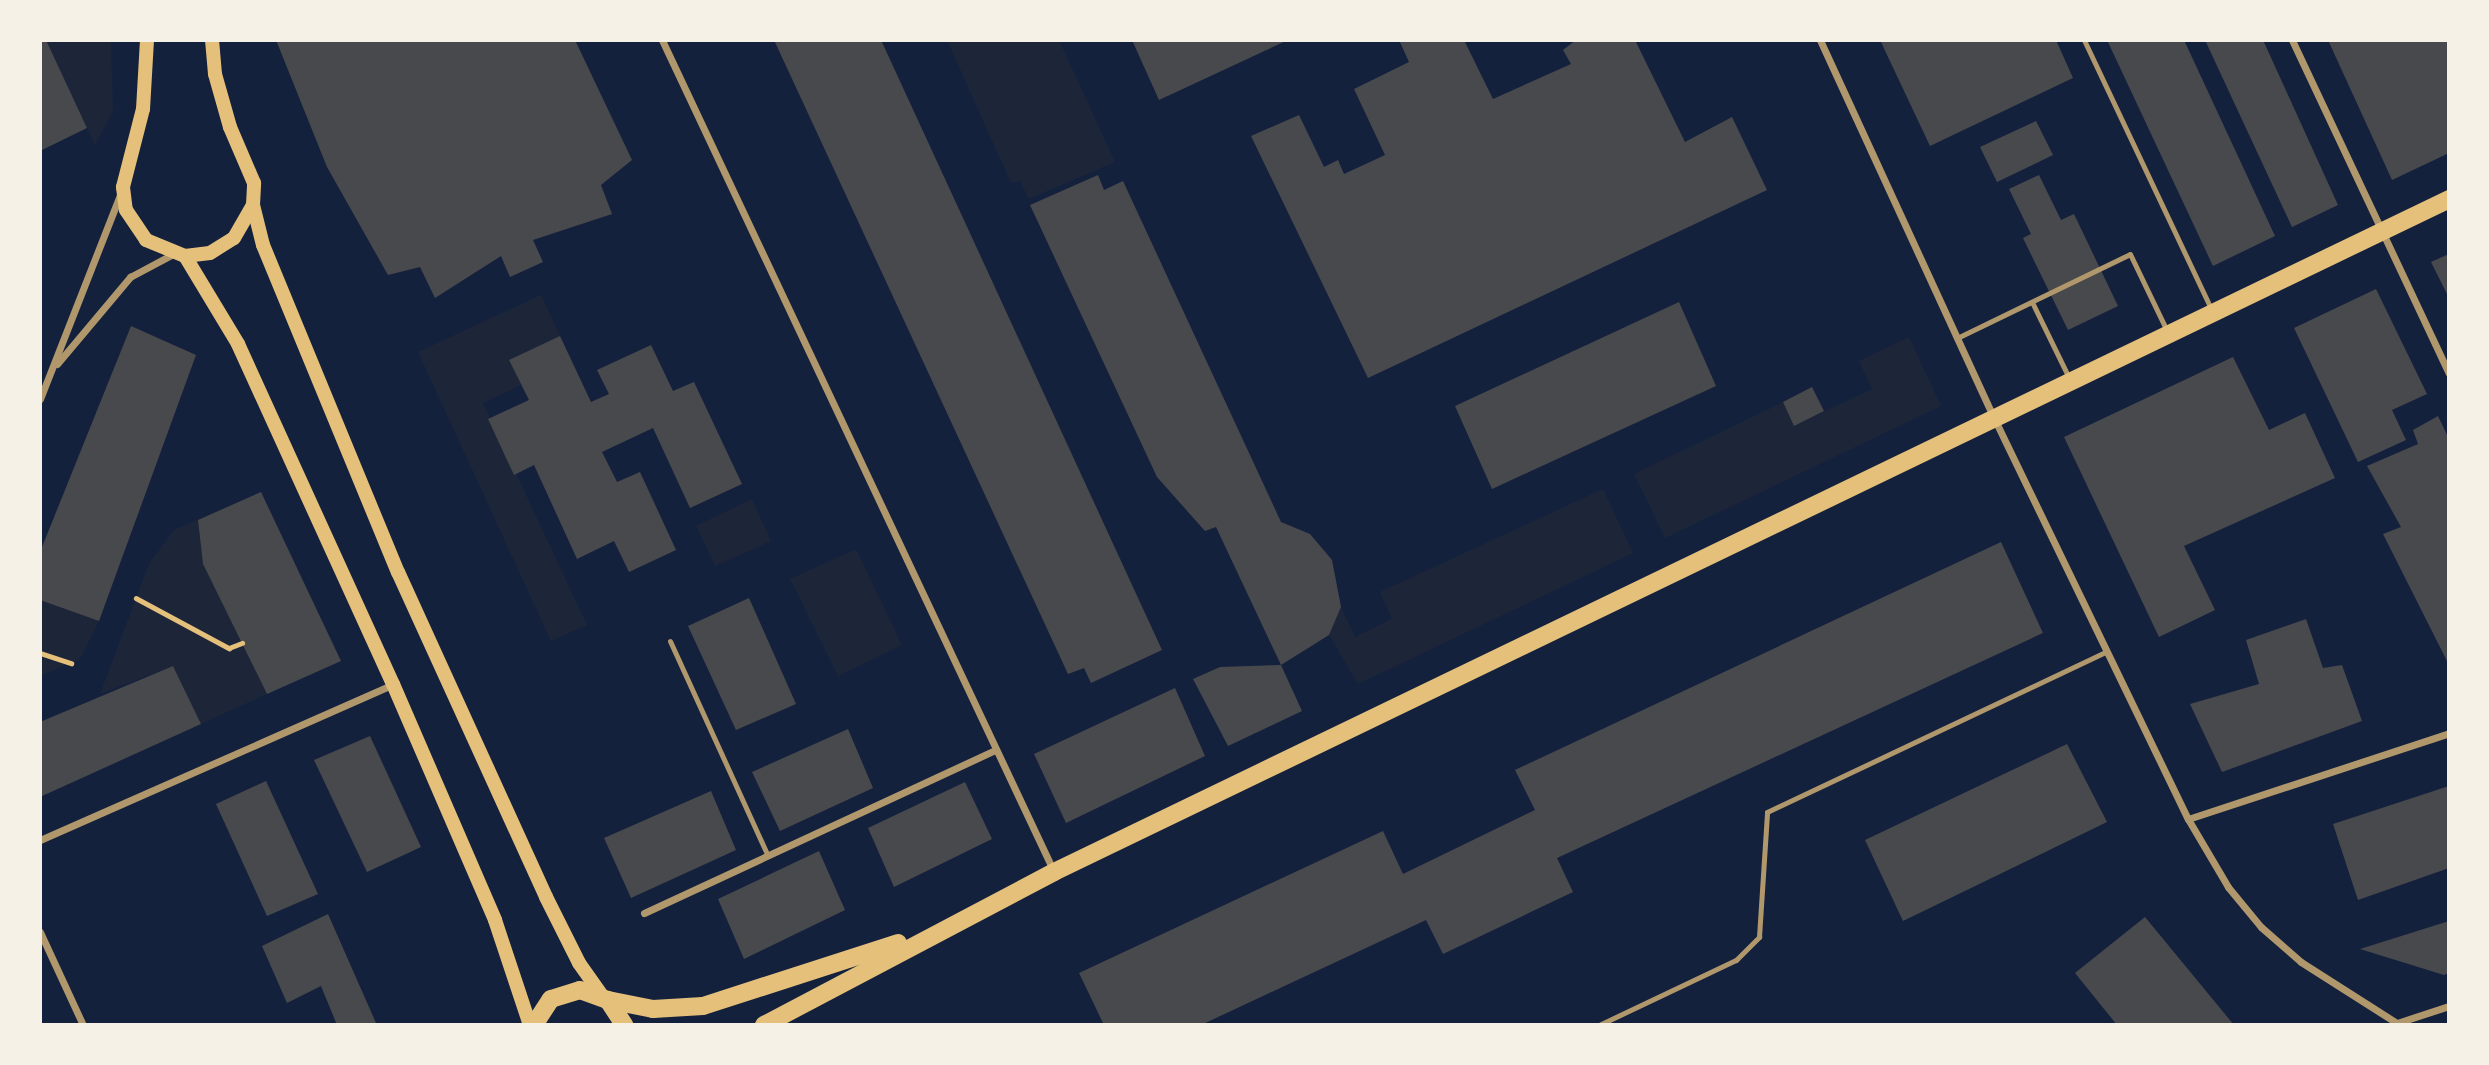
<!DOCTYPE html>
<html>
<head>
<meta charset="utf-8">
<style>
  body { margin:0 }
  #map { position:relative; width:2489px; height:1065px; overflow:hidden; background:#14213d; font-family:"Archivo Narrow",sans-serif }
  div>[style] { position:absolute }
  .green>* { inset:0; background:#1d2539 }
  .building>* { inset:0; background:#48494c }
  .path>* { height:4.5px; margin:-2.25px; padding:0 2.25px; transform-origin:2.25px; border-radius:2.25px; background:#e5c07b }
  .service>* { height:5px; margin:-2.5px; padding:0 2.5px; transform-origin:2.5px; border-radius:2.5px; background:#b1986c }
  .minor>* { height:7px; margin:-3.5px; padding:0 3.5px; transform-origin:3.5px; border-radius:3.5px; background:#b1986c }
  .secondary>* { height:14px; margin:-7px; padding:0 7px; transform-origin:7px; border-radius:7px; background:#e5c07b }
  .primary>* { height:18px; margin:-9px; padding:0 9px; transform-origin:9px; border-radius:9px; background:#e5c07b }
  span { translate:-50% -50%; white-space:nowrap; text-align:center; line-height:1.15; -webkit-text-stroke:7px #f6f1e7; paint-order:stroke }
  .frame { position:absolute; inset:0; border:42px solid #f6f1e7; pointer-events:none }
</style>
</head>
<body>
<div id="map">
  <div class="green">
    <div style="clip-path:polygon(46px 40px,111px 40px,113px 111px,95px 145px)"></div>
    <div style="clip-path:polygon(947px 40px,1059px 40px,1115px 162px,1029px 199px,1020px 181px,1011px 183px)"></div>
    <div style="clip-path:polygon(541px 295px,560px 336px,510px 360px,521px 385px,483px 403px,587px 625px,551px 641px,418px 352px)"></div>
    <div style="clip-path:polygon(1909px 337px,1941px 406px,1665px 538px,1634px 474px,1783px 402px,1795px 425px,1872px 389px,1859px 361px)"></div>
    <div style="clip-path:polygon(1603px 489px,1633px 553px,1358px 684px,1329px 635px,1341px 607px,1355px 637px,1392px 619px,1380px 592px)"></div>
    <div style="clip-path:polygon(752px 499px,771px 541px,715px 566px,696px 526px)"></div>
    <div style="clip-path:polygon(198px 520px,203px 564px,267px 694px,201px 724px,173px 666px,100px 694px,149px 564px,174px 530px)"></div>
    <div style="clip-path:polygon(856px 549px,902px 645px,838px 676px,790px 579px)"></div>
    <div style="clip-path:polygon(40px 600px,99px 621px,80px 659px,40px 676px)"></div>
  </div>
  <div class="building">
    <div style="clip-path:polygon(40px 40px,46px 40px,87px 128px,40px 151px)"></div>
    <div style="clip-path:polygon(276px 40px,575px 40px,632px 160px,601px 185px,612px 214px,533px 240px,543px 262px,510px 277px,501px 256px,435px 298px,420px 267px,388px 275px,327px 167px)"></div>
    <div style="clip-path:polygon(774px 40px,881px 40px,1162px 650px,1091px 683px,1084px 668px,1068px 674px)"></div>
    <div style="clip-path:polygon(1132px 40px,1288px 40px,1159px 100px)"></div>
    <div style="clip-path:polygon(1399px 40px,1464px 40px,1493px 99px,1571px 64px,1563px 50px,1576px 40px,1635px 40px,1685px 142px,1732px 117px,1767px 190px,1368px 378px,1251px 136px,1299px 115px,1324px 167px,1338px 160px,1344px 174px,1385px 155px,1354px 89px,1409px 62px)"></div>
    <div style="clip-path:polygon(1880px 40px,2056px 40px,2073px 78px,1930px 146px)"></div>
    <div style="clip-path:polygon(2107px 40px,2184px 40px,2275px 236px,2213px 266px)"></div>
    <div style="clip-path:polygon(2205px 40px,2263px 40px,2338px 205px,2292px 227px)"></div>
    <div style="clip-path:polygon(2328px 40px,2449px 40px,2449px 153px,2392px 180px)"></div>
    <div style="clip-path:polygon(2036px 121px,2053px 155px,1997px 182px,1980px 147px)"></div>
    <div style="clip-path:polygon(1098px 175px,1104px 190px,1123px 181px,1281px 522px,1310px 534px,1332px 560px,1341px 607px,1329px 635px,1281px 665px,1216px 527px,1205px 531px,1157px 477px,1030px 205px)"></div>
    <div style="clip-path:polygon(2039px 175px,2061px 220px,2074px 214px,2118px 306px,2068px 330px,2023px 238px,2031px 234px,2009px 189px)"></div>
    <div style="clip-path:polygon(2449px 254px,2449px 298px,2431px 262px)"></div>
    <div style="clip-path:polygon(2376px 289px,2427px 394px,2392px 410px,2406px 440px,2358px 462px,2294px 328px)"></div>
    <div style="clip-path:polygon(1679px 302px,1716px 386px,1492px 489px,1455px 406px)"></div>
    <div style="clip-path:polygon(131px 326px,196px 355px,99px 621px,40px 600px,40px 552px)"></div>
    <div style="clip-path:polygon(560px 336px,591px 402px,609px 394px,597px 370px,651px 345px,673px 391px,694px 382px,742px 484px,690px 508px,653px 428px,602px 452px,617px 482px,640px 472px,676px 550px,629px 572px,614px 541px,577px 559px,534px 465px,514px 475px,488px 419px,529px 400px,509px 360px)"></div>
    <div style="clip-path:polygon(2233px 357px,2269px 430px,2305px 413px,2335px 478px,2184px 546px,2215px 610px,2159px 637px,2064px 437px)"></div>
    <div style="clip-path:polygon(1812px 387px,1824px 411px,1794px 426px,1783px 402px)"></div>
    <div style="clip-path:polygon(2438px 416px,2449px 439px,2449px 665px,2383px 534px,2401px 527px,2367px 466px,2418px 444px,2413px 430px)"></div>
    <div style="clip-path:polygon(261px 492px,341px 661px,267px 694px,203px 564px,198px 520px)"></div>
    <div style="clip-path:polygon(2001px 542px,2043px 633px,1557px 858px,1573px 892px,1443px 954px,1426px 920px,1201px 1025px,1104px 1025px,1079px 973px,1383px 831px,1403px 874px,1535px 810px,1515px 770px)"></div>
    <div style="clip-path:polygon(749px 598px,796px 704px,736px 730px,688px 626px)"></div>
    <div style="clip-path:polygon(2306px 619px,2323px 668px,2342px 665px,2362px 721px,2222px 772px,2190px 704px,2259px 684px,2246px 640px)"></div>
    <div style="clip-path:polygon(1281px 665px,1302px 711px,1228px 746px,1193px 679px,1220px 667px)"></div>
    <div style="clip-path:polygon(173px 666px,201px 724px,40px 797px,40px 722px)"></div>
    <div style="clip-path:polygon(1175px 688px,1205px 756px,1066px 823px,1034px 754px)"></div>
    <div style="clip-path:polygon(848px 729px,873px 788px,780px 831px,752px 772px)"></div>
    <div style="clip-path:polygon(370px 736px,421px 847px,367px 872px,314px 760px)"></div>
    <div style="clip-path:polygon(2067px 744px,2107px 822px,1903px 921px,1865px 840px)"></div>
    <div style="clip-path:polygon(266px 781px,318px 894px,267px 916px,216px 804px)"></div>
    <div style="clip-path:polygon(965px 782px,992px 839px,894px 887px,868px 828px)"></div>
    <div style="clip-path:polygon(2449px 786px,2449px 868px,2358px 900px,2333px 824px)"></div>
    <div style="clip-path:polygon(711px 791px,736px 850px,631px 898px,604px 838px)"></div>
    <div style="clip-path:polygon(819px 851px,845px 910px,744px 959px,718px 899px)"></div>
    <div style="clip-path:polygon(328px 914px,376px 1023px,337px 1025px,321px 986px,287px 1003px,262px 946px)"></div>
    <div style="clip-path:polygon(2145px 917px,2234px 1025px,2117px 1025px,2075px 973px)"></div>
    <div style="clip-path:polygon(2449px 921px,2449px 973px,2444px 975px,2360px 949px)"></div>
  </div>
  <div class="path">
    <div style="left:136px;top:598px;width:106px;rotate:28.3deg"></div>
    <div style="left:229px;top:648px;width:14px;rotate:-21deg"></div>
    <div style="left:40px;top:653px;width:33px;rotate:18deg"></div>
  </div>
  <div class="service">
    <div style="left:2084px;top:40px;width:297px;rotate:64.7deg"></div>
    <div style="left:2032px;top:302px;width:85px;rotate:64deg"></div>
    <div style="left:1957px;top:338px;width:192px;rotate:-25.9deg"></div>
    <div style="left:2130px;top:254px;width:85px;rotate:64.3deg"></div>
    <div style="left:670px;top:641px;width:236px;rotate:65.5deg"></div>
    <div style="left:1599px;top:1025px;width:152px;rotate:-25.4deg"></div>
    <div style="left:1736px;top:960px;width:33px;rotate:-45deg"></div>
    <div style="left:1759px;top:937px;width:125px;rotate:-86.3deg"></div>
    <div style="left:1767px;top:812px;width:376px;rotate:-25.3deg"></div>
  </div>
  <div class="minor">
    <div style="left:662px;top:40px;width:920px;rotate:64.77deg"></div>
    <div style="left:1820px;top:40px;width:416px;rotate:65.3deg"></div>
    <div style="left:1994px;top:418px;width:445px;rotate:64.2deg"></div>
    <div style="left:2188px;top:819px;width:79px;rotate:59.5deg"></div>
    <div style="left:2228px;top:887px;width:52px;rotate:50.5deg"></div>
    <div style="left:2261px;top:927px;width:53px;rotate:41.2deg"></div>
    <div style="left:2301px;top:962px;width:117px;rotate:32.5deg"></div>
    <div style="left:2292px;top:40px;width:368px;rotate:64.8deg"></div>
    <div style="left:57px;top:364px;width:114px;rotate:-50deg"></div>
    <div style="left:130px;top:277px;width:49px;rotate:-28.1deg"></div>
    <div style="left:40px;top:399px;width:219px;rotate:-68.6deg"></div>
    <div style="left:2188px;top:819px;width:275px;rotate:-18.2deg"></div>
    <div style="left:40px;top:840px;width:386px;rotate:-23.8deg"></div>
    <div style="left:644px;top:913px;width:385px;rotate:-24.9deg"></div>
    <div style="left:40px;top:932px;width:102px;rotate:65.2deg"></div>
    <div style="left:2397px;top:1023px;width:55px;rotate:-18.1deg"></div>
  </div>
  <div class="secondary">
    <div style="left:147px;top:40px;width:69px;rotate:93.3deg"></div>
    <div style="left:143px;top:109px;width:81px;rotate:104.4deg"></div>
    <div style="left:123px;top:187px;width:23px;rotate:83deg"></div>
    <div style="left:126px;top:210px;width:36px;rotate:56deg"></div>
    <div style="left:146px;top:240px;width:42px;rotate:22.3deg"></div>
    <div style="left:185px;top:256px;width:25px;rotate:-7deg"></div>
    <div style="left:210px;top:253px;width:28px;rotate:-32deg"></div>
    <div style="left:234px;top:238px;width:38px;rotate:-60deg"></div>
    <div style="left:253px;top:205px;width:22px;rotate:-87deg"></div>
    <div style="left:254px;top:183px;width:61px;rotate:-113.2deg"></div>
    <div style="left:230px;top:127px;width:55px;rotate:-105.8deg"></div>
    <div style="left:215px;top:74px;width:34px;rotate:-95deg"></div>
    <div style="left:253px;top:205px;width:41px;rotate:76deg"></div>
    <div style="left:263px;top:245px;width:354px;rotate:67.6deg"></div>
    <div style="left:398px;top:572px;width:357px;rotate:65.5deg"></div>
    <div style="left:546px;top:897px;width:74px;rotate:63.4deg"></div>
    <div style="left:579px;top:963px;width:42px;rotate:54.8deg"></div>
    <div style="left:185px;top:256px;width:103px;rotate:58.9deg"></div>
    <div style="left:238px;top:344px;width:374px;rotate:65.5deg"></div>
    <div style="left:393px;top:684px;width:257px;rotate:66.6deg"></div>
    <div style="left:495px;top:920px;width:111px;rotate:71.6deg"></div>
  </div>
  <div class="primary">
    <div style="left:608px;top:1000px;width:46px;rotate:11.3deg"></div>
    <div style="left:653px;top:1009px;width:50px;rotate:-3.4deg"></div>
    <div style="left:703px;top:1006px;width:205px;rotate:-17.9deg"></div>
    <div style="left:534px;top:1025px;width:31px;rotate:-57deg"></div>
    <div style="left:551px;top:999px;width:30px;rotate:-17deg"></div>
    <div style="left:580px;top:990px;width:30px;rotate:20deg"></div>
    <div style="left:608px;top:1000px;width:30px;rotate:57deg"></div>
    <div style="left:764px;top:1025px;width:328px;rotate:-27.8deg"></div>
    <div style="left:1054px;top:872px;width:1549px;rotate:-25.75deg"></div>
  </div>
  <div class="frame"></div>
</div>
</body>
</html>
